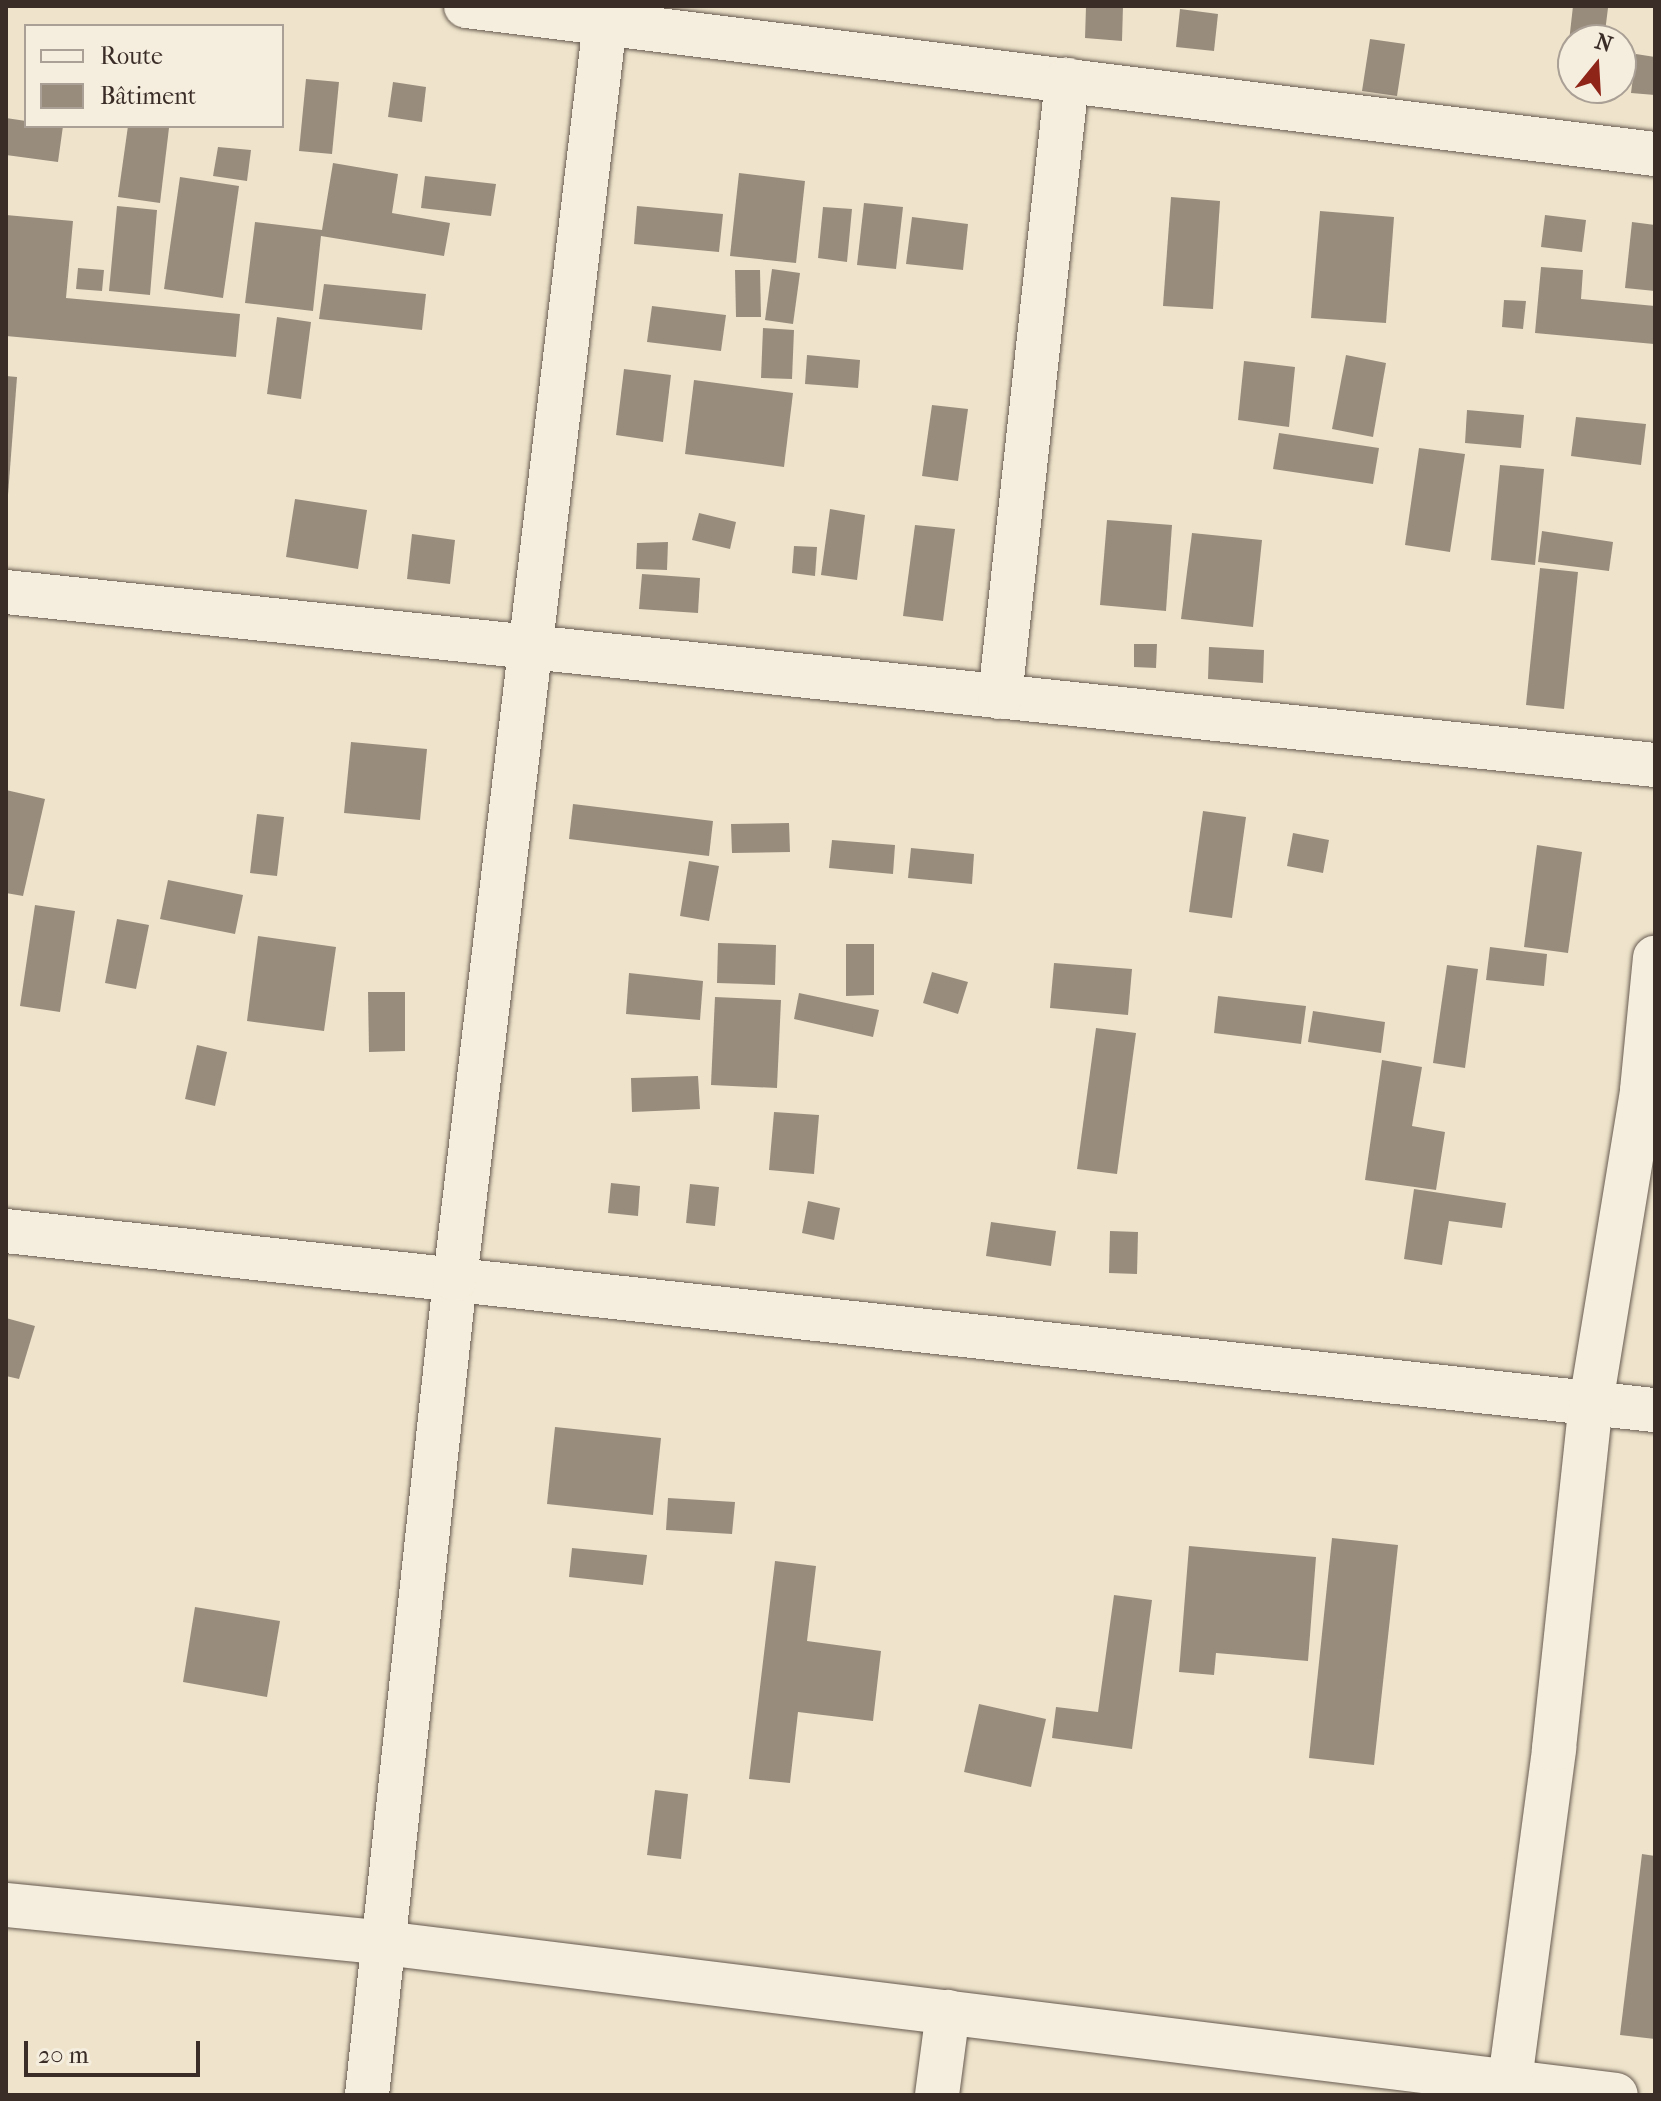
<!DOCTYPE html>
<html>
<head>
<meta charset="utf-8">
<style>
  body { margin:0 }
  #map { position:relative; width:1661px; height:2101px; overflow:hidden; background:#efe4cb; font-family:"IM FELL French Canon",serif }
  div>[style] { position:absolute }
  .building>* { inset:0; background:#988c7d }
  .roads { filter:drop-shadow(0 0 2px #675b51) drop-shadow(0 0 2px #675b51) }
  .minor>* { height:44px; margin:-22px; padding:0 22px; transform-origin:22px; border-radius:22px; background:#f5eddd }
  span { translate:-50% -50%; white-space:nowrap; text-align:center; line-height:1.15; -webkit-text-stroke:6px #f5eddd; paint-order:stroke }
  .frame { position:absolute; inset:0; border:8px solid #3a2d28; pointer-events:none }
  .legend { position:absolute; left:24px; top:24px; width:260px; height:104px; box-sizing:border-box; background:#f5eddd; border:2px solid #aaa095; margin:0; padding:10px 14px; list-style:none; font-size:24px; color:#3a2d28 }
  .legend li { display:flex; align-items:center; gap:16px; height:40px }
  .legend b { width:40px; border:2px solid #aaa095 }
  .north { position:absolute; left:1557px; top:24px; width:80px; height:80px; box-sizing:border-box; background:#f5eddd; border:2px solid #aaa095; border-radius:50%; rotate:18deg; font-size:22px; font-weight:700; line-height:32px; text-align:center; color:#3a2d28 }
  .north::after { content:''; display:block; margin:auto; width:28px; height:36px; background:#8f2418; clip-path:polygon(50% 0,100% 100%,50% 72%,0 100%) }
  .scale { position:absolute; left:24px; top:2041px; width:176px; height:36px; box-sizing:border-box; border:4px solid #3a2d28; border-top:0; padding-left:10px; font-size:24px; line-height:28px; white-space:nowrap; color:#3a2d28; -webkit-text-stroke:6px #f5eddd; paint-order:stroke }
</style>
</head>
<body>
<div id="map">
  <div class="building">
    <div style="clip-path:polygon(1086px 6px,1123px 6px,1122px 41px,1085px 38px)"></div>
    <div style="clip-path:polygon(1573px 6px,1608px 8px,1604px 40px,1573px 40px,1573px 78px,1565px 77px)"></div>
    <div style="clip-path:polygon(1180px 9px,1218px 14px,1214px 51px,1176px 47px)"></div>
    <div style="clip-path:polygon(1370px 39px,1405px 44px,1397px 96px,1362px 91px)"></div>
    <div style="clip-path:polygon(1636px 54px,1655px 57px,1655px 95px,1631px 93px)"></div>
    <div style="clip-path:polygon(306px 79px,339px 82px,332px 154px,299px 151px)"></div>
    <div style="clip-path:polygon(393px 82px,426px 87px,422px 122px,388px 117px)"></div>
    <div style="clip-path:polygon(6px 118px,26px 121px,26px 126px,63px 126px,58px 162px,6px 155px)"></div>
    <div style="clip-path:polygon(128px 126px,169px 128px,160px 203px,118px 197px)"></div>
    <div style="clip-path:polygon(218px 147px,251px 150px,247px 181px,213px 176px)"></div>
    <div style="clip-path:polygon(333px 163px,398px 174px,392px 213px,450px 223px,444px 256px,321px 236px,313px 311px,245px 303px,255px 222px,322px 230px)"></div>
    <div style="clip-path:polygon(739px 173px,805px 181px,796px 263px,730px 256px)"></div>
    <div style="clip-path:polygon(425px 176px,496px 184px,491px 216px,421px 208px)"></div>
    <div style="clip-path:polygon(180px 177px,239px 186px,223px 298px,164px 289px)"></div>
    <div style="clip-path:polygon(1171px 197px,1220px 201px,1213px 309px,1163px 306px)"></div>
    <div style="clip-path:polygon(864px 203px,903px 207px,896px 269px,857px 265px)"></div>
    <div style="clip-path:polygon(117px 206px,157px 210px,150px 295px,109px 291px)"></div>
    <div style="clip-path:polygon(637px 206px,723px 214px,719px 252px,634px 244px)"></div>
    <div style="clip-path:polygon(823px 207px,852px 209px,847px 262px,818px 258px)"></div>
    <div style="clip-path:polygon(1320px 211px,1394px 217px,1386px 323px,1311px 318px)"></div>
    <div style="clip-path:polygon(6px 215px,73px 221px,66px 298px,240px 314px,236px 357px,6px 336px)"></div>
    <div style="clip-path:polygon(1545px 215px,1586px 220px,1582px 252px,1541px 247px)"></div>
    <div style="clip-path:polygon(912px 217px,968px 224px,963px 270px,906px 264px)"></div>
    <div style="clip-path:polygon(1632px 222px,1655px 225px,1655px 291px,1625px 288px)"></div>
    <div style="clip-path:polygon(1541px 267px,1583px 270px,1581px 299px,1655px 306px,1654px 344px,1535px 333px)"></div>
    <div style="clip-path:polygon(78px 268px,104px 270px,102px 291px,76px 289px)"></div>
    <div style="clip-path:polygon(772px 269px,800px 273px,793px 324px,765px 320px)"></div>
    <div style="clip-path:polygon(735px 270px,760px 270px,761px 317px,736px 317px)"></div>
    <div style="clip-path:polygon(324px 284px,426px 294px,422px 330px,319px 319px)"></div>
    <div style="clip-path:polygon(1504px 300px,1526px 301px,1523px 329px,1502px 327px)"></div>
    <div style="clip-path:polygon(652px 306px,726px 315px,721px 351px,647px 342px)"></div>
    <div style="clip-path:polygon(277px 317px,311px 322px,301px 399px,267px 394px)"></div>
    <div style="clip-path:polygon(763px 328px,794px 330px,792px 379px,761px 378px)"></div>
    <div style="clip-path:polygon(807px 355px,860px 360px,858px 388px,805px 384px)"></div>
    <div style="clip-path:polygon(1346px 355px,1386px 363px,1373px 437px,1332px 429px)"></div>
    <div style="clip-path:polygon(1244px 361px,1295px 367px,1289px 427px,1238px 420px)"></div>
    <div style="clip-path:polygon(624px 369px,671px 375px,663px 442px,616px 435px)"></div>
    <div style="clip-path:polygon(6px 376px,17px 377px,8px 495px,6px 495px)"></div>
    <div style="clip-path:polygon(694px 380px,793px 393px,784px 467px,685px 454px)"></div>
    <div style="clip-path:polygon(932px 405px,968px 409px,958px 481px,922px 476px)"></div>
    <div style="clip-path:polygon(1467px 410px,1524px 415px,1521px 448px,1465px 443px)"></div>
    <div style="clip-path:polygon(1576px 417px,1646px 424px,1641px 465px,1571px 456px)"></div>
    <div style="clip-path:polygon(1279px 433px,1379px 448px,1373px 484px,1273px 469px)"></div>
    <div style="clip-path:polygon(1419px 448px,1465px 454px,1450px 552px,1405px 545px)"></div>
    <div style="clip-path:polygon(1500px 465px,1544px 469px,1535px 565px,1491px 560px)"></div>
    <div style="clip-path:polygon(295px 499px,367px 510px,358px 569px,286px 557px)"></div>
    <div style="clip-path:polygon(830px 509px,865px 515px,857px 580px,821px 575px)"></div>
    <div style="clip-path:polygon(699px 513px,736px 522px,730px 549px,692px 540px)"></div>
    <div style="clip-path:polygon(1107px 520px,1172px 525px,1166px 611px,1100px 605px)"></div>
    <div style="clip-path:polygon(915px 525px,955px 529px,943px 621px,903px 616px)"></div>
    <div style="clip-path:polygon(1542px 531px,1613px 542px,1609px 571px,1538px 562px)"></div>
    <div style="clip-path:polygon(1192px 533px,1262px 540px,1253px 627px,1181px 619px)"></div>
    <div style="clip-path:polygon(412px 534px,455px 540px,450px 584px,407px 579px)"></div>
    <div style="clip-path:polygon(668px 542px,667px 570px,636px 569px,637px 543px)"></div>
    <div style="clip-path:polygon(794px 546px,817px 547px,815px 576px,792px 573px)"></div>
    <div style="clip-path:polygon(1540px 568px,1578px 572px,1564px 709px,1526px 705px)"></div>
    <div style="clip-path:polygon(642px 574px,700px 578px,698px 613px,639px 609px)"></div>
    <div style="clip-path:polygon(1134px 644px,1157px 644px,1156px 668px,1134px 667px)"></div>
    <div style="clip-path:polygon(1209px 647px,1264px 650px,1263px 683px,1208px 679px)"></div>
    <div style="clip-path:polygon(351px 742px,427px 749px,420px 820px,344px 813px)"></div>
    <div style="clip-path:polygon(6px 790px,45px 799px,23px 896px,6px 893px)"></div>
    <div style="clip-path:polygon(573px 804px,713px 821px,709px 856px,569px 839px)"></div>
    <div style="clip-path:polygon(1203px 811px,1246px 817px,1232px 918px,1189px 912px)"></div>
    <div style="clip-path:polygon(257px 814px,284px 817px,277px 876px,250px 873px)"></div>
    <div style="clip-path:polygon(789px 823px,790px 852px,732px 853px,731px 824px)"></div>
    <div style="clip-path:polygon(1293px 833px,1329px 840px,1323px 873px,1287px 866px)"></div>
    <div style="clip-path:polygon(832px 840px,895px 845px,893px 874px,829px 868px)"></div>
    <div style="clip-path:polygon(1537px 845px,1582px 852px,1568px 953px,1524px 947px)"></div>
    <div style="clip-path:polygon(911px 848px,974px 854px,972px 884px,908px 878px)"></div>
    <div style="clip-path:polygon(689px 861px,719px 866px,709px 921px,680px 916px)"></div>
    <div style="clip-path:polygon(168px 880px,243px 895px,235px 934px,160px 919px)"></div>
    <div style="clip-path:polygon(35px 905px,75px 911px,60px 1012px,20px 1006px)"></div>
    <div style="clip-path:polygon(117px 919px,149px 925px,136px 989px,105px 983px)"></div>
    <div style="clip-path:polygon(258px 936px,336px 947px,324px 1031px,247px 1021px)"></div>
    <div style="clip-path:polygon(718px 943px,776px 945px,775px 985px,717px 983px)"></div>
    <div style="clip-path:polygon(846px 944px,874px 944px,874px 995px,846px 996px)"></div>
    <div style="clip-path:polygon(1490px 947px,1547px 954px,1544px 986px,1486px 980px)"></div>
    <div style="clip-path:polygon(1054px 963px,1132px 969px,1128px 1015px,1050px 1008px)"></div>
    <div style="clip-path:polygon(1447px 965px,1478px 969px,1465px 1068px,1433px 1063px)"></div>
    <div style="clip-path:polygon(932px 972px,968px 982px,958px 1014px,923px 1003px)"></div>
    <div style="clip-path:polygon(629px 973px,703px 981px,700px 1020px,626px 1014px)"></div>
    <div style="clip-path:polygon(368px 992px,405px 992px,405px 1051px,369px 1052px)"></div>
    <div style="clip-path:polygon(799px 993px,879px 1010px,873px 1037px,794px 1019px)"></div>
    <div style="clip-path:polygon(1218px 996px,1306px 1006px,1301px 1044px,1214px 1033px)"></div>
    <div style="clip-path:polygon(715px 997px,781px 1000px,777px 1088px,711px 1085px)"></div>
    <div style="clip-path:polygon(1313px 1011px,1385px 1022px,1381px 1053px,1308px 1042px)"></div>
    <div style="clip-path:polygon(1096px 1028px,1136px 1033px,1117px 1174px,1077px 1169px)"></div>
    <div style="clip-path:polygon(197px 1045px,227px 1052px,215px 1106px,185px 1099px)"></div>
    <div style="clip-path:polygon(1382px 1060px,1422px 1067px,1412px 1126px,1445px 1132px,1436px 1190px,1365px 1180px)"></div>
    <div style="clip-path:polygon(698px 1076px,700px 1109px,632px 1112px,631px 1078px)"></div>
    <div style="clip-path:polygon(774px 1112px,819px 1115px,814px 1174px,769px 1170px)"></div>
    <div style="clip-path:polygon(611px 1183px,640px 1186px,638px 1216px,608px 1213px)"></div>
    <div style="clip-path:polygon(690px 1184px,719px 1187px,715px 1226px,686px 1223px)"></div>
    <div style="clip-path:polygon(1414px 1189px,1506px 1203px,1502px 1228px,1449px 1221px,1442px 1265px,1404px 1259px)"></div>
    <div style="clip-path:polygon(808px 1201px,840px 1208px,834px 1240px,802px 1233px)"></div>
    <div style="clip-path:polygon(991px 1222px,1056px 1231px,1051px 1266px,986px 1256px)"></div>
    <div style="clip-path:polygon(1110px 1231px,1138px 1232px,1137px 1274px,1109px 1273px)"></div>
    <div style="clip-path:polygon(6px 1318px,35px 1326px,19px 1379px,6px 1376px)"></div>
    <div style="clip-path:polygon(555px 1427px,661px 1438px,653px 1515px,547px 1504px)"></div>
    <div style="clip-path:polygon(668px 1498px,735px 1502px,732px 1534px,666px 1530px)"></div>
    <div style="clip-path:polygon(1332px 1538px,1398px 1545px,1374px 1765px,1309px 1758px)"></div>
    <div style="clip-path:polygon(1189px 1546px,1316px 1557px,1308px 1661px,1216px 1653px,1214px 1675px,1179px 1672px)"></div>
    <div style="clip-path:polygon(572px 1548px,647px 1555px,643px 1585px,569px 1577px)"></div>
    <div style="clip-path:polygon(775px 1561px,816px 1566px,807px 1641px,881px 1651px,873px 1721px,798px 1712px,790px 1783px,749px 1779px)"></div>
    <div style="clip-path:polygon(1114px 1595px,1152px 1600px,1132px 1749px,1052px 1738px,1056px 1707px,1098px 1712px)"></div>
    <div style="clip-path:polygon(195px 1607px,280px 1621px,267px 1697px,183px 1682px)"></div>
    <div style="clip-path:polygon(979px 1704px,1046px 1719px,1031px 1787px,964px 1772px)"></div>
    <div style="clip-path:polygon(655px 1790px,688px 1794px,681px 1859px,647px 1855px)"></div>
    <div style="clip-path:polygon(1642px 1854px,1655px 1856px,1655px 2039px,1620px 2035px)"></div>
  </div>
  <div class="roads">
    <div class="minor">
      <div style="left:466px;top:6px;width:1198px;rotate:7.1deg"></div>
      <div style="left:6px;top:592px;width:1658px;rotate:5.99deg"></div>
      <div style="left:1000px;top:697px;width:621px;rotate:-83.8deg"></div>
      <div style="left:6px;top:1231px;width:1659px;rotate:6.2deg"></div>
      <div style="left:6px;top:1905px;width:380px;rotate:5.7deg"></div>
      <div style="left:384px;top:1943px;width:1241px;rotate:7.03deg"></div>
      <div style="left:367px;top:2095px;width:821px;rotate:-83.84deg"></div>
      <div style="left:455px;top:1279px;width:1282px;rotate:-83.19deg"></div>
      <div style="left:937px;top:2095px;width:84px;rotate:-82.5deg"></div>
      <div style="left:1508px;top:2095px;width:350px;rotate:-82.4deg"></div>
      <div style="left:1554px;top:1748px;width:347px;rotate:-83.9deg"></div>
      <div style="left:1591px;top:1403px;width:317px;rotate:-80.7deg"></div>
      <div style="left:1642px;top:1090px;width:133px;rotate:-84.4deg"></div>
    </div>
  </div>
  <div class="frame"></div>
  <ul class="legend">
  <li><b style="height:10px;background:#f5eddd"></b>Route</li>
  <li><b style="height:22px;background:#988c7d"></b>Bâtiment</li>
  </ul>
  <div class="north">N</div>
  <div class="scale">20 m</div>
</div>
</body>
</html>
